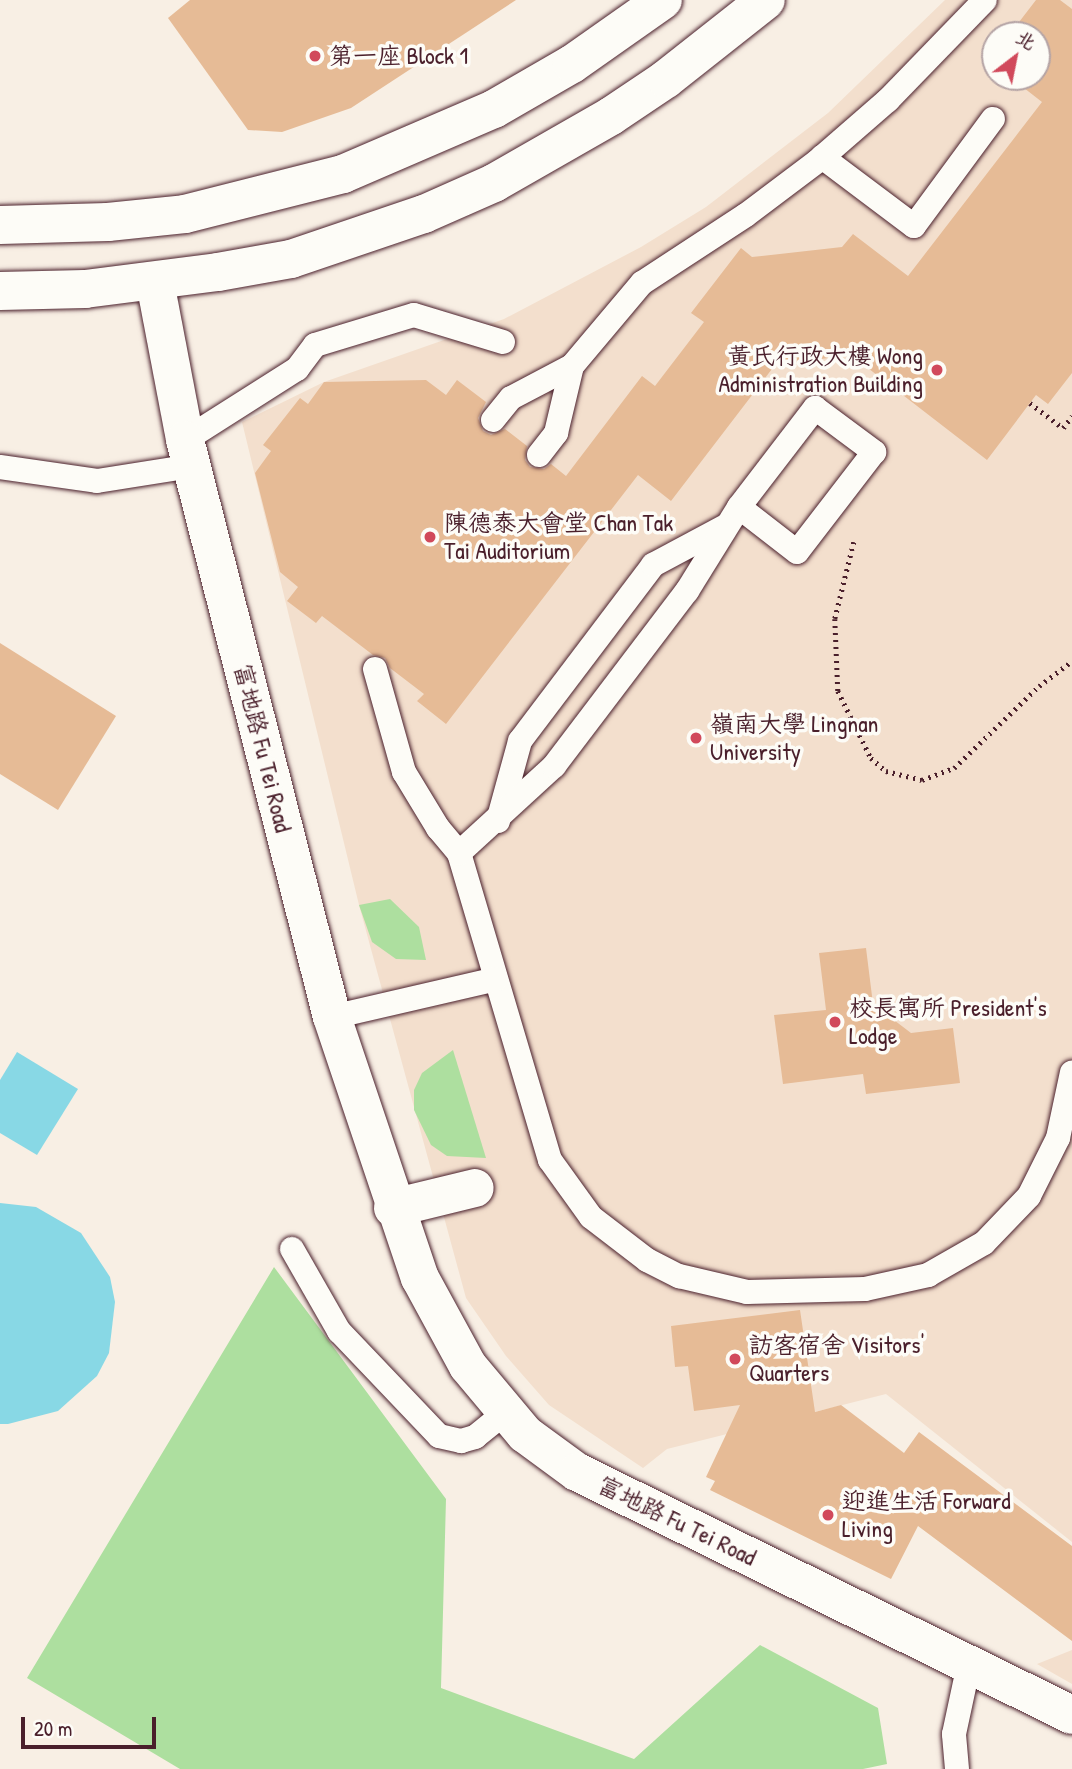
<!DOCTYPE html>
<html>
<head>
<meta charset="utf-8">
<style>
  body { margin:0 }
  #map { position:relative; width:1072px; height:1769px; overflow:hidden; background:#f8efe4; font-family:"Patrick Hand","LXGW WenKai TC",sans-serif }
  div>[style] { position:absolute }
  .built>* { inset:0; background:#f3dfcd }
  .green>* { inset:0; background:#addf9f }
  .water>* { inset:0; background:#88d8e5 }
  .building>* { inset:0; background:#e6bb96 }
  .path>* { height:4.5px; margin-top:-2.25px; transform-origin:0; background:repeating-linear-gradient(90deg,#4a1f2b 0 2px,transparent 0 7px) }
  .roads { filter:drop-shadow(0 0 2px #4a1f2b) drop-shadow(0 0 2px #4a1f2b) }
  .lane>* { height:24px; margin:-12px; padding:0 12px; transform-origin:12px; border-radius:12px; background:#fdfcf7 }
  .street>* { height:38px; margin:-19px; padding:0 19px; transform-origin:19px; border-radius:19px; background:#fdfcf7 }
  .secondary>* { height:38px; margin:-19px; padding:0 19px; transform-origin:19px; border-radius:19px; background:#fdfcf7 }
  .dots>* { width:19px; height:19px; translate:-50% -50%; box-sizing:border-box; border:4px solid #fdfcf7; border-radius:50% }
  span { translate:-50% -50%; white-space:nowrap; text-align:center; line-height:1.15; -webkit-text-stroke:7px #fdfcf7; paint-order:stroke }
  .poi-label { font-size:24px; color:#4a1f2b }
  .left { translate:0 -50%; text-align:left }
  .right { translate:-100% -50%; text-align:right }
  .street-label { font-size:24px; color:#4a1f2b }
  .north { position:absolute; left:981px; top:21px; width:70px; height:70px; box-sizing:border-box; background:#fdfcf7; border:2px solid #b5a4a5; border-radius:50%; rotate:32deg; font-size:19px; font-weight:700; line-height:28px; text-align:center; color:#4a1f2b }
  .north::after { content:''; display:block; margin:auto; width:24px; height:32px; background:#d1495b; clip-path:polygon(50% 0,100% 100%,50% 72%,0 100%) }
  .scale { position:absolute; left:21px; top:1717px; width:135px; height:32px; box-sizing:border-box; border:4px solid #4a1f2b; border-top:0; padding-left:9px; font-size:21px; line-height:24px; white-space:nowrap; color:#4a1f2b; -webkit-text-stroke:5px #fdfcf7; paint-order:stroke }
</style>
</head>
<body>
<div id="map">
  <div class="built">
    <div style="clip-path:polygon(evenodd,945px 0,1072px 0,1072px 1542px,886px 1394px,667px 1449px,643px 1468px,549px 1405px,506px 1356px,466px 1298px,359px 905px,242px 422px,324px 382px,504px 319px,641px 247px,706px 207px,828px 113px,945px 0,995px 35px,1037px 35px,1037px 77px,995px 77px,995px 35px)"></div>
    <div style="clip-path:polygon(1072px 1650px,1072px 1684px,1037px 1664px)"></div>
  </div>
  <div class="green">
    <div style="clip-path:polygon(390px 899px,419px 927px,426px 960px,396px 959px,372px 942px,359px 905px)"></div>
    <div style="clip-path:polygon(453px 1050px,486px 1158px,447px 1156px,431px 1145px,414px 1110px,414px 1090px,422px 1073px)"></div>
    <div style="clip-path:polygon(274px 1267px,446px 1499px,441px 1688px,634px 1759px,760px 1645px,878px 1708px,887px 1764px,863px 1769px,180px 1769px,27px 1678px)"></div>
  </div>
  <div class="water">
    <div style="clip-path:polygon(17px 1052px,78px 1089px,37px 1155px,0 1133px,0 1080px)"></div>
    <div style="clip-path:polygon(0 1203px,36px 1207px,81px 1233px,110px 1277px,115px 1302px,109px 1353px,97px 1376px,58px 1411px,8px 1424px,0 1424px)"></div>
  </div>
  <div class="building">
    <div style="clip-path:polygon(190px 0,516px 0,351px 108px,282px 132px,248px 130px,168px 18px)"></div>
    <div style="clip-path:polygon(1036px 0,1060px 0,1072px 9px,1072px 373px,1048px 404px,1036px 395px,987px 460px,851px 355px,775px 365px,671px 501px,638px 475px,446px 724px,417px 701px,424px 694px,390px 668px,385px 658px,373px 655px,322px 616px,316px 623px,287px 601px,298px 587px,280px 572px,255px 473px,271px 451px,263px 445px,300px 398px,308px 404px,324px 382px,426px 380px,446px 395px,457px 380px,486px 402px,478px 418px,483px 431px,491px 435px,505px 429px,527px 446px,525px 460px,530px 467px,544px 469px,551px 464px,566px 476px,642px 376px,655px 386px,704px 322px,691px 313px,741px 248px,752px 257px,842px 247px,853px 234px,908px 276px,1042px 102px,1010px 77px,1037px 77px,1037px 35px,1009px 35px)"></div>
    <div style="clip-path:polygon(0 643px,116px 716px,58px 810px,0 774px)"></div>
    <div style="clip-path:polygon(866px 948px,873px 1004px,911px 1033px,953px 1028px,960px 1083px,866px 1094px,863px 1074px,783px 1084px,774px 1015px,826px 1010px,819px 953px)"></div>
    <div style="clip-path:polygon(800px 1310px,815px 1412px,841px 1405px,904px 1453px,919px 1432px,1072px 1546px,1072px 1641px,918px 1526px,891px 1579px,710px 1490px,715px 1481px,706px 1477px,740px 1405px,694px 1411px,688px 1366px,675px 1367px,671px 1326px)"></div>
  </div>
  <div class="path">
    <div style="left:1030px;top:403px;width:41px;rotate:37.1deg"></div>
    <div style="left:1063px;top:428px;width:15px;rotate:-53deg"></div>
    <div style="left:854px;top:542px;width:79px;rotate:103.9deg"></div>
    <div style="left:835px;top:619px;width:72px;rotate:87.6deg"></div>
    <div style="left:838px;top:691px;width:75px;rotate:63.8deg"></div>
    <div style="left:871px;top:758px;width:20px;rotate:41deg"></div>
    <div style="left:886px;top:771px;width:37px;rotate:14deg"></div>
    <div style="left:922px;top:780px;width:34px;rotate:-21deg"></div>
    <div style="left:954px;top:768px;width:118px;rotate:-44deg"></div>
    <div style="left:1039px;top:686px;width:41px;rotate:-37.1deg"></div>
  </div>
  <div class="roads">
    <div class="lane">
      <div style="left:822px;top:157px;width:115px;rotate:36.9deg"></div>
      <div style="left:914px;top:226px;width:133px;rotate:-53.6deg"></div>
      <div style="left:493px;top:420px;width:28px;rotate:-51deg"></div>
      <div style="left:511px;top:398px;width:69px;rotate:-27.7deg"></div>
      <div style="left:572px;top:366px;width:109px;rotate:-49.9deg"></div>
      <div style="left:642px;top:283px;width:124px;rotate:-33.2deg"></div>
      <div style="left:746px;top:215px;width:91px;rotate:-37deg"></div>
      <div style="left:819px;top:160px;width:91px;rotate:-41deg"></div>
      <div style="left:888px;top:100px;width:139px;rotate:-45.9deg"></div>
      <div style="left:185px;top:440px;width:133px;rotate:-32.4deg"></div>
      <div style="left:297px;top:369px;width:30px;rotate:-53deg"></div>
      <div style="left:315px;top:345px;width:103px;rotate:-16.9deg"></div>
      <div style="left:414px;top:315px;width:93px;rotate:16.9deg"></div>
      <div style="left:539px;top:455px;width:28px;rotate:-52deg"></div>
      <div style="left:556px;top:433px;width:69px;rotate:-76.6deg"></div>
      <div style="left:0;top:467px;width:98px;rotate:8.2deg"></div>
      <div style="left:97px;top:481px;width:96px;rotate:-9deg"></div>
      <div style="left:375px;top:669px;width:107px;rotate:74.3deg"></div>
      <div style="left:404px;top:772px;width:66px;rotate:58.7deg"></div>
      <div style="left:438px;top:828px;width:33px;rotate:50deg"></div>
      <div style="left:459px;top:853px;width:320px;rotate:73.5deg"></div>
      <div style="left:550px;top:1160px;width:70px;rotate:54.3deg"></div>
      <div style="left:591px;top:1217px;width:71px;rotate:37.5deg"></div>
      <div style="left:647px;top:1260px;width:36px;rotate:27deg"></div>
      <div style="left:679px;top:1276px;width:70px;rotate:13.2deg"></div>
      <div style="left:747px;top:1292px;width:118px;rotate:-1.5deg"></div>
      <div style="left:865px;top:1289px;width:65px;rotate:-12.5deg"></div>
      <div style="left:928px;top:1275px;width:64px;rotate:-29.7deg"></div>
      <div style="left:984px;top:1243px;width:65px;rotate:-46.2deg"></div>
      <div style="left:1029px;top:1196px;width:65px;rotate:-63.4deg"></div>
      <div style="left:1058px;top:1138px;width:67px;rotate:-78deg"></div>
      <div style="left:498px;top:821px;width:83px;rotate:-74.6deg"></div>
      <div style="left:520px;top:741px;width:221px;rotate:-52.9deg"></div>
      <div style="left:653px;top:565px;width:81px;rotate:-28.2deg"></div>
      <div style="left:459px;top:853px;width:129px;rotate:-42.5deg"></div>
      <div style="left:554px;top:766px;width:220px;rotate:-52.8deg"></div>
      <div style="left:687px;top:591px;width:99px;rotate:-58.2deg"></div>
      <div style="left:739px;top:507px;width:125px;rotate:-52.5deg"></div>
      <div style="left:815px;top:408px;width:74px;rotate:36.7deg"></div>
      <div style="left:874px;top:452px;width:126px;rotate:127.6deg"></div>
      <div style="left:797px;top:552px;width:73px;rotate:-142.2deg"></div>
      <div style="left:332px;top:1017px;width:168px;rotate:-13deg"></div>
      <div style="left:292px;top:1249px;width:95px;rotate:60.2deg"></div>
      <div style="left:339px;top:1331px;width:145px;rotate:46.4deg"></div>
      <div style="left:439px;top:1436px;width:23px;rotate:13deg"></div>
      <div style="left:461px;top:1441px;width:15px;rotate:-16deg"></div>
      <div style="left:475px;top:1437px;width:38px;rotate:-39deg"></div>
      <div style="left:957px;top:1769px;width:35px;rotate:-95deg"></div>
      <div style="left:954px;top:1734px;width:72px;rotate:-77.9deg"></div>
    </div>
    <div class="street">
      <div style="left:155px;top:282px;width:161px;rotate:79.2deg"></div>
      <div style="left:185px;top:440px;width:595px;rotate:75.71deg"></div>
      <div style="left:332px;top:1017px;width:275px;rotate:71.4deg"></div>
      <div style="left:420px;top:1278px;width:100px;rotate:61.4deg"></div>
      <div style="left:468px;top:1366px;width:89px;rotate:50deg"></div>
      <div style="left:525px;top:1434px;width:64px;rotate:36.2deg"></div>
      <div style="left:577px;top:1472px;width:551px;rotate:26.15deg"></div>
      <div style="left:393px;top:1208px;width:84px;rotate:-13.7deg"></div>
    </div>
    <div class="secondary">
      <div style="left:0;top:225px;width:108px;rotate:-1.6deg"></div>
      <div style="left:108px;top:222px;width:77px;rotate:-5.9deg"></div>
      <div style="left:185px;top:214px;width:163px;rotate:-14.2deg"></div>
      <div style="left:343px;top:174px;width:164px;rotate:-23.3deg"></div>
      <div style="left:494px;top:109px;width:90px;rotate:-30deg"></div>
      <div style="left:572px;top:64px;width:111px;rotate:-35.1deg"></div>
      <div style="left:0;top:291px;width:85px;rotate:-1.3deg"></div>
      <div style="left:85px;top:289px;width:134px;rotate:-7.3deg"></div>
      <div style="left:218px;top:272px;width:74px;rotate:-10.1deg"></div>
      <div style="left:291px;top:259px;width:140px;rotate:-18.7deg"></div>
      <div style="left:424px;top:214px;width:77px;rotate:-23.9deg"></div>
      <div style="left:494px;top:183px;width:135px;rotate:-29.8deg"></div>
      <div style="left:611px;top:116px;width:66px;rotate:-33.9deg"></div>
      <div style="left:666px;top:79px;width:127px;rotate:-38.3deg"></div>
    </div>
  </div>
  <div class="dots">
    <div style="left:315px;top:56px;background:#d1495b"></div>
    <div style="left:937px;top:370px;background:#d1495b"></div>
    <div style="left:430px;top:537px;background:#d1495b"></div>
    <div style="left:696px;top:738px;background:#d1495b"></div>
    <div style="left:835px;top:1022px;background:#d1495b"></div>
    <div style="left:735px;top:1359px;background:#d1495b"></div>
    <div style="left:828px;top:1515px;background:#d1495b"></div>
  </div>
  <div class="poi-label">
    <span class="left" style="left:329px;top:56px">第一座 Block 1</span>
    <span class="right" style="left:923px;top:370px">黃氏行政大樓 Wong<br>Administration Building</span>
    <span class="left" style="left:444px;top:537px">陳德泰大會堂 Chan Tak<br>Tai Auditorium</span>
    <span class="left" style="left:710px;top:738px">嶺南大學 Lingnan<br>University</span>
    <span class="left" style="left:849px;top:1022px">校長寓所 President's<br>Lodge</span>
    <span class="left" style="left:749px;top:1359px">訪客宿舍 Visitors'<br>Quarters</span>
    <span class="left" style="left:842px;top:1515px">迎進生活 Forward<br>Living</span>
  </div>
  <div class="street-label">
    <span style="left:263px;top:748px;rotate:76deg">富地路 Fu Tei Road</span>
    <span style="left:677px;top:1521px;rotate:26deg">富地路 Fu Tei Road</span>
  </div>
  <div class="north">北</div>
  <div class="scale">20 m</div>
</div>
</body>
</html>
